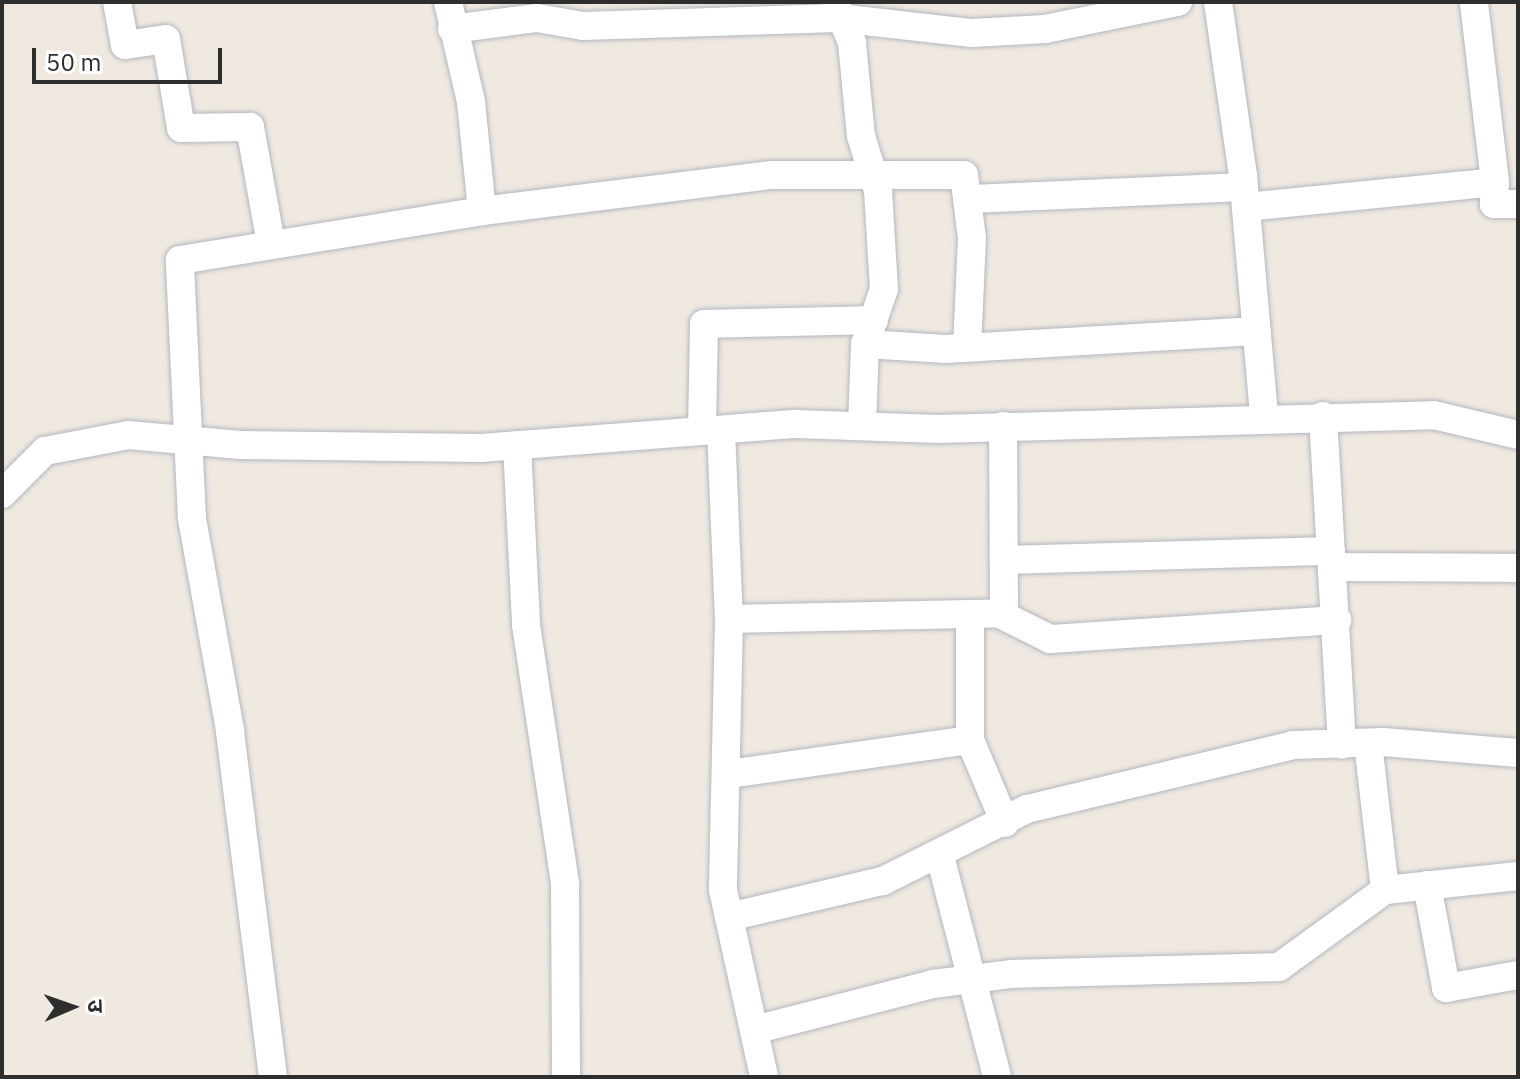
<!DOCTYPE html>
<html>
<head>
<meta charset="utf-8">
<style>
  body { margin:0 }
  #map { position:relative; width:1520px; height:1079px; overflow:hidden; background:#efe9e1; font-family:"IBM Plex Sans","Noto Sans Devanagari",sans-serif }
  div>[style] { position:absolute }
  .roads { filter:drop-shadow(0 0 2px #b4b7c1) drop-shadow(0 0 2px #b4b7c1) }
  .minor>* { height:28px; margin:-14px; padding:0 14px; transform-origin:14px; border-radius:14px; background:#fff }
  span { translate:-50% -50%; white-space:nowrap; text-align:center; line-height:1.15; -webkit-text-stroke:6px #fff; paint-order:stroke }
  .frame { position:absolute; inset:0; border:4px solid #2e2e2e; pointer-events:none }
  .north { position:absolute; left:32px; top:967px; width:80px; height:80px; -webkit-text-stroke:6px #fff; paint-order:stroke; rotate:88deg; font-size:22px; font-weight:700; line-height:32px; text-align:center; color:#2e2e2e }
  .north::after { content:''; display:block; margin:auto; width:28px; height:36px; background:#2e2e2e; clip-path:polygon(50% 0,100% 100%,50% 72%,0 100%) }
  .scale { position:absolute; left:32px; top:48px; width:190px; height:36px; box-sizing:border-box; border:4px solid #2e2e2e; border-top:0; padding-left:10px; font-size:24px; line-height:28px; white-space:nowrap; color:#2e2e2e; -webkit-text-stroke:6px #fff; paint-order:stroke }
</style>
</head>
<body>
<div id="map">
  <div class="roads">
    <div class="minor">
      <div style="left:117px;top:2px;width:44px;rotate:79.5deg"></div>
      <div style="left:125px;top:45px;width:41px;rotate:-8.3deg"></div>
      <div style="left:166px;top:39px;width:90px;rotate:80.4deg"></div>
      <div style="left:181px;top:128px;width:69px;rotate:-0.8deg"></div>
      <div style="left:250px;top:127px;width:119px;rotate:79.8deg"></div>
      <div style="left:448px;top:2px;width:103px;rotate:77deg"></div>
      <div style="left:471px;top:102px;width:110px;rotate:84.2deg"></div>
      <div style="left:1218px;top:2px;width:175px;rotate:81.8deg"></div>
      <div style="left:1243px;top:175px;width:243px;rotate:85deg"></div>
      <div style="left:837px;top:7px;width:39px;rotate:67deg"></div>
      <div style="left:852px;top:43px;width:93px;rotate:84.5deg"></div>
      <div style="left:861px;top:136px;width:58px;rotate:72.8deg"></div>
      <div style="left:878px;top:191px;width:98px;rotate:86.5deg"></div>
      <div style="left:884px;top:289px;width:58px;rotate:109.1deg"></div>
      <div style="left:452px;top:29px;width:86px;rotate:-7.4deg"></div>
      <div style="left:537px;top:18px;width:47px;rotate:9.9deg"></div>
      <div style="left:583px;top:26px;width:255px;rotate:-1.8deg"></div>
      <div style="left:838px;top:18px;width:135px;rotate:6.4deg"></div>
      <div style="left:972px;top:33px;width:73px;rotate:-3.1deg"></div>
      <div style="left:1045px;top:29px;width:136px;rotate:-11.5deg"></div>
      <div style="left:1495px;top:182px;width:22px;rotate:93deg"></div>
      <div style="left:1494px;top:204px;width:24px"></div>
      <div style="left:971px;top:199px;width:273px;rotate:-2.5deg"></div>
      <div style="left:1246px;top:207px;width:250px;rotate:-5.7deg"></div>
      <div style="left:1495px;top:182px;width:181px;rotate:-96.7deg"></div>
      <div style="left:1323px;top:416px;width:329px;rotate:86.7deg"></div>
      <div style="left:862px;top:426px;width:82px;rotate:-87.9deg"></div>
      <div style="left:865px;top:344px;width:81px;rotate:3.5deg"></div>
      <div style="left:946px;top:349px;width:311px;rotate:-3.3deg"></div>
      <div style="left:721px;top:430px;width:189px;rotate:87.6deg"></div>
      <div style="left:729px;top:619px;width:275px;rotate:-1.2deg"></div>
      <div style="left:1004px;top:613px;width:187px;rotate:-90.3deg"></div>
      <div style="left:702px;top:431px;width:107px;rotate:-88.9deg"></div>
      <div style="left:704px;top:324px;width:170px;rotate:-1.3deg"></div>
      <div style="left:517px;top:445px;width:180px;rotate:87.1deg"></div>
      <div style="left:526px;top:625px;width:262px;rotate:81.4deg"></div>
      <div style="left:565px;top:884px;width:193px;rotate:89.7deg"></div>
      <div style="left:2px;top:494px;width:61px;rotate:-45deg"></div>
      <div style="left:45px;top:451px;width:85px;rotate:-10.9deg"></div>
      <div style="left:128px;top:435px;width:113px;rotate:5.1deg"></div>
      <div style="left:241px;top:445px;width:240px;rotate:0.7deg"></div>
      <div style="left:481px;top:448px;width:316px;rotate:-4.4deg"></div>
      <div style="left:796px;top:424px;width:142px;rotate:2deg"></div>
      <div style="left:938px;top:429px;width:496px;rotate:-1.6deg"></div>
      <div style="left:1434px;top:415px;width:86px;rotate:13.4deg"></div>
      <div style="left:1004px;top:560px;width:327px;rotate:-1.6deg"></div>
      <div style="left:1334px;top:567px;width:184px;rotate:0.3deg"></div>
      <div style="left:970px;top:614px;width:126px;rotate:90deg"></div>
      <div style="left:970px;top:740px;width:90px;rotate:67.1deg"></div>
      <div style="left:1000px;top:614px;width:56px;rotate:26.6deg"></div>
      <div style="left:1050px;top:639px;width:288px;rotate:-3.8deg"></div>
      <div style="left:729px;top:619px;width:271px;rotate:91.3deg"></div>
      <div style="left:723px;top:890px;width:191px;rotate:77.6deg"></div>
      <div style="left:1368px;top:743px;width:148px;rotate:83.4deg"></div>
      <div style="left:1385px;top:890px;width:134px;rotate:-6deg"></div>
      <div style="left:729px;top:774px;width:243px;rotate:-8deg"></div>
      <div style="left:940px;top:856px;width:228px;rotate:75.5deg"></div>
      <div style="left:1427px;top:885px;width:105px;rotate:79.5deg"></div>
      <div style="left:1446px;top:988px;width:73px;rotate:-10.2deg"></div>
      <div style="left:729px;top:917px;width:158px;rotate:-13.2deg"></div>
      <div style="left:883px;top:881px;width:161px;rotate:-26.6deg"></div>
      <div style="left:1027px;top:809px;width:274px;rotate:-13.5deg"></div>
      <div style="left:1293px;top:745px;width:90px;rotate:-1.9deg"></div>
      <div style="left:1383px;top:742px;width:135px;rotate:4.7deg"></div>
      <div style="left:754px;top:1030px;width:185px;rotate:-14.4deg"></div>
      <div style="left:933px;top:984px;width:80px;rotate:-7.2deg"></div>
      <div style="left:1012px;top:974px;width:267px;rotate:-1.5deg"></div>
      <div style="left:1279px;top:967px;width:131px;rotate:-36deg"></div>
      <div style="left:273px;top:1077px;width:350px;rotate:-97.1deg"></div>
      <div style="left:230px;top:730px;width:214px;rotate:-100.2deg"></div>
      <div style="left:192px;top:519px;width:259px;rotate:-92.7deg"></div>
      <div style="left:180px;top:260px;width:306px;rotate:-9.2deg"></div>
      <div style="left:482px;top:211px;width:292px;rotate:-7.1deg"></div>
      <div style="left:772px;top:175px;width:192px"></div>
      <div style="left:964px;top:175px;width:64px;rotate:82.8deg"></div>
      <div style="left:972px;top:238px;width:110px;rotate:92.6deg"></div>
    </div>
  </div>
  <div class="frame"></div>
  <div class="north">उ</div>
  <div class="scale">50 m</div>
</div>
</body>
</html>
